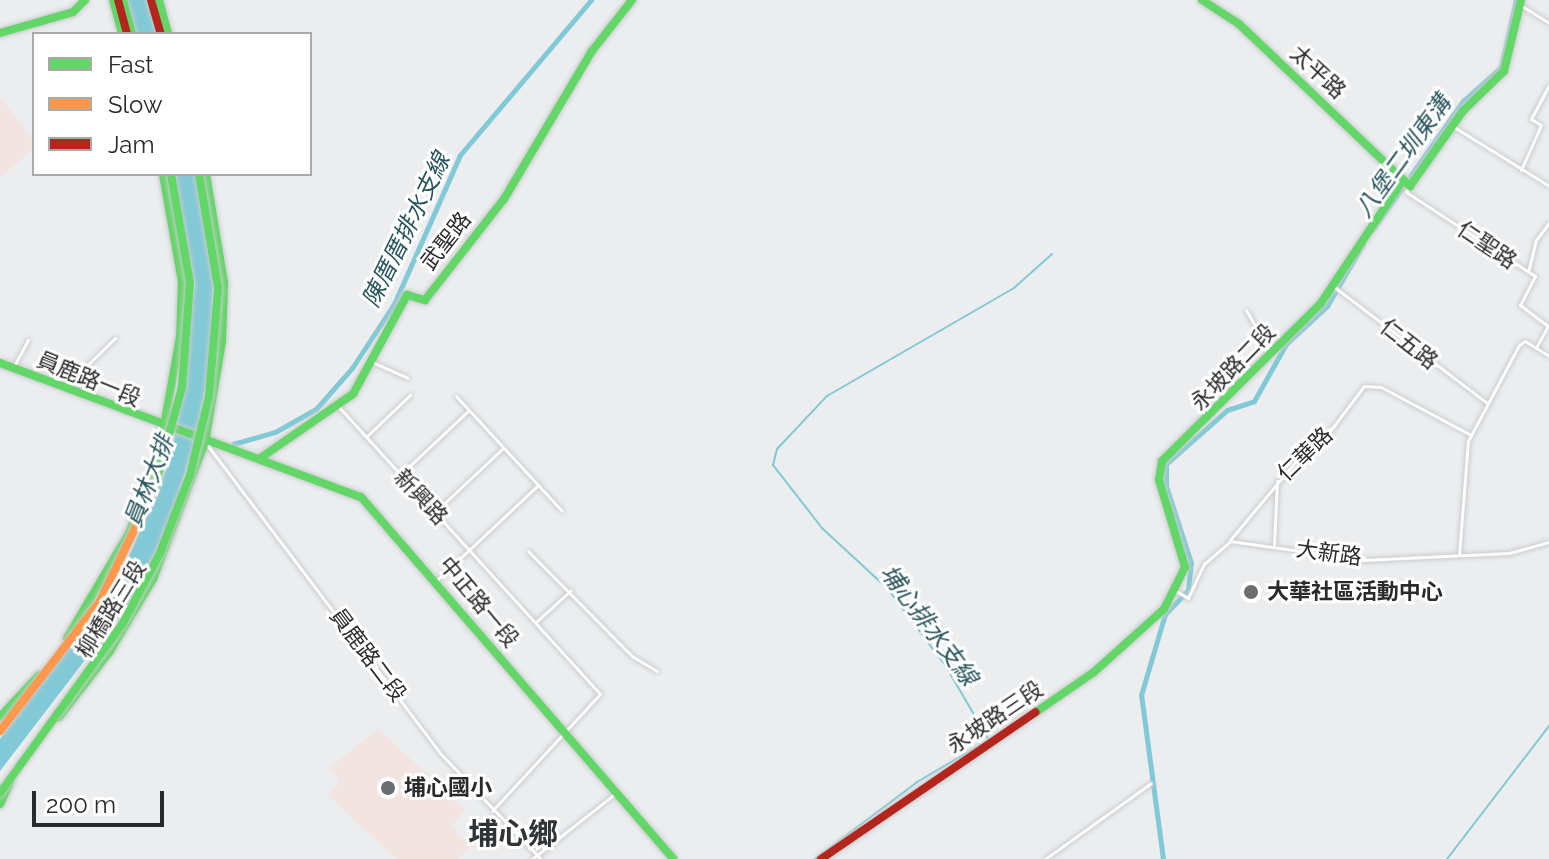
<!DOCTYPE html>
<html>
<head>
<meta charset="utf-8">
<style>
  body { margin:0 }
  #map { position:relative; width:1549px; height:859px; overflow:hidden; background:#ebedef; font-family:Raleway,"Noto Sans TC",sans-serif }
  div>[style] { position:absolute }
  .commercial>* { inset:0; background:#f1e4e1 }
  .water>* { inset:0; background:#81c9d6 }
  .stream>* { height:2px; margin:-1px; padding:0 1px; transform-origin:1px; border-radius:1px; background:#81c9d6 }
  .canal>* { height:5px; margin:-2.5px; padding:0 2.5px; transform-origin:2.5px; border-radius:2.5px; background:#81c9d6 }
  .roads { filter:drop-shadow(0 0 2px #c9cbcc) drop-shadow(0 0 2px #c9cbcc) }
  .street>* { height:3px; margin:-1.5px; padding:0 1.5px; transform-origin:1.5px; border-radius:1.5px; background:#fcfcfd }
  .fast>* { height:8px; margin:-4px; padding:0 4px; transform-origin:4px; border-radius:4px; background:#63d668 }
  .jam>* { height:8px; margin:-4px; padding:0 4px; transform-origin:4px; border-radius:4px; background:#b3261e }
  .bridges { filter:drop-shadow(0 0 2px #c9cbcc) drop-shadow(0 0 2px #c9cbcc) }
  .fast-bridge>* { height:8px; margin:-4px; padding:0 4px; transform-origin:4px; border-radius:4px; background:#63d668 }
  .slow-bridge>* { height:8px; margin:-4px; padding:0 4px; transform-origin:4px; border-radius:4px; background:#ff974d }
  .dots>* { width:22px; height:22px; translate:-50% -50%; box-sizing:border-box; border:4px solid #fff; border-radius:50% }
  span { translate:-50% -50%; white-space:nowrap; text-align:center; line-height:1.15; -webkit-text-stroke:6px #fff; paint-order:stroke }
  .street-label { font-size:22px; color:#292a2c }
  .poi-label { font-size:22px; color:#292a2c; font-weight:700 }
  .left { translate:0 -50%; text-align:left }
  .water-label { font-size:24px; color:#29555d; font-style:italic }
  .district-label { font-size:30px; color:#313437; font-weight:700 }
  .legend { position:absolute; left:32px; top:32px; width:280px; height:144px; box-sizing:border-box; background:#fff; border:2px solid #a9aaab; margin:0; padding:10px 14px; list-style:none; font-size:24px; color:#292a2c }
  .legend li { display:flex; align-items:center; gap:16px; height:40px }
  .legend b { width:40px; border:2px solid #a9aaab }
  .scale { position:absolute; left:32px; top:791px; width:132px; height:36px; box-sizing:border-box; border:4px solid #292a2c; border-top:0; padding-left:10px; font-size:24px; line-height:28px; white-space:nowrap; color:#292a2c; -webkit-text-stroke:6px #fff; paint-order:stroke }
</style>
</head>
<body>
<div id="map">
  <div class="commercial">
    <div style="clip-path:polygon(0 97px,34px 141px,34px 148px,0 178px)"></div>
    <div style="clip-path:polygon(379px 729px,465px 810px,451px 826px,470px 846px,458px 859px,396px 859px,328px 795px,340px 781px,328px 768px)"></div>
  </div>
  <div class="water">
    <div style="clip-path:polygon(125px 0,148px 0,157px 34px,135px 34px)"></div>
    <div style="clip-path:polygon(173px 174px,196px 174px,213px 286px,209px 368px,195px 441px,168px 527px,131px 600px,0 771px,0 739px,121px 575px,172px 456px,195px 285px)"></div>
  </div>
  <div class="stream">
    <div style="left:815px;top:859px;width:128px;rotate:-37deg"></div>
    <div style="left:917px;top:782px;width:83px;rotate:-30.3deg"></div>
    <div style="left:989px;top:740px;width:87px;rotate:-120.4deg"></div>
    <div style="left:945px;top:665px;width:95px;rotate:-126.9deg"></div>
    <div style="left:888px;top:589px;width:90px;rotate:-137.3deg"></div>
    <div style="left:822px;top:528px;width:80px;rotate:-127.9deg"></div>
    <div style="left:773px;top:465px;width:16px;rotate:-76deg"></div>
    <div style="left:777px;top:449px;width:73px;rotate:-46.7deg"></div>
    <div style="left:827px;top:396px;width:216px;rotate:-30deg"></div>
    <div style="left:1014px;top:288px;width:51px;rotate:-41.8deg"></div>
    <div style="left:1447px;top:859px;width:168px;rotate:-52.5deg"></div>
  </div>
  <div class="canal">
    <div style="left:1373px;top:229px;width:156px;rotate:-54.9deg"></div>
    <div style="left:1463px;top:101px;width:51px;rotate:-41.8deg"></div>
    <div style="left:1501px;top:67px;width:69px;rotate:-77.4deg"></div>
    <div style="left:233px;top:444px;width:44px;rotate:-15.9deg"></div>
    <div style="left:275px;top:432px;width:47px;rotate:-29.3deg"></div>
    <div style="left:316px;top:409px;width:55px;rotate:-48.7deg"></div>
    <div style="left:352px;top:368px;width:77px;rotate:-56.7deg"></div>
    <div style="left:394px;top:304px;width:163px;rotate:-66.1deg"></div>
    <div style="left:460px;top:155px;width:203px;rotate:-49.8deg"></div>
    <div style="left:1163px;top:859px;width:165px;rotate:-97.6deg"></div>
    <div style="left:1141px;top:695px;width:84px;rotate:-73.5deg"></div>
    <div style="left:1165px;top:614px;width:33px;rotate:-46deg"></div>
    <div style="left:1188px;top:590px;width:27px;rotate:-84deg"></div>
    <div style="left:1191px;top:563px;width:81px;rotate:-108deg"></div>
    <div style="left:1166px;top:486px;width:22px;rotate:-90deg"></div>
    <div style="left:1166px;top:464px;width:81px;rotate:-41.5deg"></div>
    <div style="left:1227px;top:410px;width:28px;rotate:-18deg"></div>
    <div style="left:1254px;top:401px;width:65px;rotate:-60.7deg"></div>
    <div style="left:1286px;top:344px;width:56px;rotate:-42.8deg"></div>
    <div style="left:1327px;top:306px;width:72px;rotate:-59.9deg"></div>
  </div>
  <div class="roads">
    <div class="street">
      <div style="left:1522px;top:6px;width:32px;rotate:32deg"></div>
      <div style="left:1454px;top:127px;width:112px;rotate:31.8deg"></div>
      <div style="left:1521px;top:170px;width:49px;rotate:-66deg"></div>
      <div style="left:1541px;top:125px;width:12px;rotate:-149deg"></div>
      <div style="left:1531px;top:119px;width:38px;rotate:-62deg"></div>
      <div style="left:1410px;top:186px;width:7px;rotate:124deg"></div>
      <div style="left:1406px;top:192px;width:154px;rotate:33.1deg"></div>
      <div style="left:1535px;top:276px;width:33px;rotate:117deg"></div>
      <div style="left:1520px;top:305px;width:35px;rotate:37deg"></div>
      <div style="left:1548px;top:326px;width:25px;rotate:119deg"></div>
      <div style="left:1528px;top:272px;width:33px;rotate:-76deg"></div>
      <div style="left:1536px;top:240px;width:21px;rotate:-53deg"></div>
      <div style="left:1333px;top:286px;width:192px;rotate:37.2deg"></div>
      <div style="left:1246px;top:310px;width:48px;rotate:60.3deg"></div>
      <div style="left:372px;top:362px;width:39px;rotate:24deg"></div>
      <div style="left:13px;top:368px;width:32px;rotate:-62deg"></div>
      <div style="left:66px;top:386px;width:69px;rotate:-44.4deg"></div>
      <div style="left:456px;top:396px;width:156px;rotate:47.3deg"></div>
      <div style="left:339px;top:407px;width:388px;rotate:47.7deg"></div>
      <div style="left:600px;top:694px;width:159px;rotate:132.7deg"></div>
      <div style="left:366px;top:437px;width:61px;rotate:-43.7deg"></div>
      <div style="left:205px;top:442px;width:390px;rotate:52.9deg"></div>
      <div style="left:440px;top:753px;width:146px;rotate:46.4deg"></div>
      <div style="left:401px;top:474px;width:91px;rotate:-43.2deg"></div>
      <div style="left:435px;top:512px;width:92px;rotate:-43.2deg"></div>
      <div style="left:1230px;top:540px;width:126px;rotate:-50.1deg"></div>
      <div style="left:1311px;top:443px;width:14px;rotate:-17deg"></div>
      <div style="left:1324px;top:439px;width:66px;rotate:-53deg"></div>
      <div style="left:1364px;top:386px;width:17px;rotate:3deg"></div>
      <div style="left:1381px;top:387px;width:102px;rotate:28.1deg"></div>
      <div style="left:1274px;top:545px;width:64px;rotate:-87.3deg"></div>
      <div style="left:528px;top:551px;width:148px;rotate:45.3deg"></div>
      <div style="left:632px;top:656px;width:29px;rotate:31deg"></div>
      <div style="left:1459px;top:555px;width:114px;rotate:-85.5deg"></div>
      <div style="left:1468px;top:441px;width:109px;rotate:-62deg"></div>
      <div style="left:1519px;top:345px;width:7px;rotate:-34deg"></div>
      <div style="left:1525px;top:341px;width:28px;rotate:32deg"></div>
      <div style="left:437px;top:580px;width:137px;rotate:-43.2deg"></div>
      <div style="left:1178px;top:592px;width:12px;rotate:31deg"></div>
      <div style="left:1188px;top:598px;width:38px;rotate:-65deg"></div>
      <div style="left:1204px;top:564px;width:35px;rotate:-41deg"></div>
      <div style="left:1230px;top:541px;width:134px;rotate:8.1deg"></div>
      <div style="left:1363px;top:560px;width:146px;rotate:-2.7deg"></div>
      <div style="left:1509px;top:553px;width:41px;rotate:-15.4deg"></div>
      <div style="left:536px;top:622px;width:47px;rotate:-42.4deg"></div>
      <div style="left:532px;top:859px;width:107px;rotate:-38.2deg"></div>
      <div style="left:1045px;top:859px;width:130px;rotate:-35.6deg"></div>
    </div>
    <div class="fast">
      <div style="left:113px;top:0;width:35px;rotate:75deg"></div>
      <div style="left:123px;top:0;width:35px;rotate:75deg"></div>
      <div style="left:159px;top:0;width:35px;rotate:75deg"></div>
      <div style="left:1202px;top:0;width:44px;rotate:33deg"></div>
      <div style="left:1239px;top:24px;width:236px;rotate:43.5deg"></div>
      <div style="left:1410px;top:186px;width:92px;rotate:-54.8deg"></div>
      <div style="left:1463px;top:111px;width:57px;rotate:-44.3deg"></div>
      <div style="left:1504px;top:71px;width:73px;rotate:-76.5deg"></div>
      <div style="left:0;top:33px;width:76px;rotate:-16deg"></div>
      <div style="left:73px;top:12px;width:17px;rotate:-45deg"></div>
      <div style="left:0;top:363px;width:385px;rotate:20.4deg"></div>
      <div style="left:361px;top:497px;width:478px;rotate:49.2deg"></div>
      <div style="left:259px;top:459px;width:114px;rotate:-34.7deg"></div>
      <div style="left:353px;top:394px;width:113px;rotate:-61.4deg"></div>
      <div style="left:407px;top:295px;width:19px;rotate:16deg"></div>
      <div style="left:425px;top:300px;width:128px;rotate:-52deg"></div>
      <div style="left:504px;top:199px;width:172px;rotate:-59.3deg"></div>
      <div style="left:592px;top:51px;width:65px;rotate:-51.9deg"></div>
      <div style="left:67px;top:638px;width:122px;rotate:-59.4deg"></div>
      <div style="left:129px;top:533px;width:79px;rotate:-68.3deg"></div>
      <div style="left:158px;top:460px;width:125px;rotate:-79.9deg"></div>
      <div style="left:180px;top:337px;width:55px;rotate:-87.9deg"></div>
      <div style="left:182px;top:282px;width:110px;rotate:-100deg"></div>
      <div style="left:1036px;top:712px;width:70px;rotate:-34.6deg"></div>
      <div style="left:1094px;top:672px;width:94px;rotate:-42deg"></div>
      <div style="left:1164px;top:609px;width:47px;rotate:-63.4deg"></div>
      <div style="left:1185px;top:567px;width:91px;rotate:-106.6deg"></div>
      <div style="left:1159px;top:480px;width:19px;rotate:-81deg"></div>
      <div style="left:1162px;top:461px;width:224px;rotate:-44.8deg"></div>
      <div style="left:1321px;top:303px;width:148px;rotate:-56.3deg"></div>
      <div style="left:0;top:717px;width:57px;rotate:-47.1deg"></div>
      <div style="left:59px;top:717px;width:83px;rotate:-52.3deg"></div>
      <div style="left:110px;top:651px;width:84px;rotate:-59.2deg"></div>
      <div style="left:153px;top:579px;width:147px;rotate:-69.2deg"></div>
      <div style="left:205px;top:442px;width:102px;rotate:-80.4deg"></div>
      <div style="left:222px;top:341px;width:58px;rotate:-88deg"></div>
      <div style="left:224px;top:283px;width:110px;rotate:-99.4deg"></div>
      <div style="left:0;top:804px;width:23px;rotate:-65deg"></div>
    </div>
    <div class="jam">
      <div style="left:118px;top:0;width:35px;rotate:75deg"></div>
      <div style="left:151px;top:0;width:35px;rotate:74deg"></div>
      <div style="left:821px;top:859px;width:260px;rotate:-34.4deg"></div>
    </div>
  </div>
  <div class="bridges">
    <div class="fast-bridge">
      <div style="left:154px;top:489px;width:106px;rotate:-74.6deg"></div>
      <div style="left:182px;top:387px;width:104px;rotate:-85.6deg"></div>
      <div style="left:190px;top:283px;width:111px;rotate:-99.9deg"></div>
      <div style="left:0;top:793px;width:210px;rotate:-54.1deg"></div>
      <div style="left:123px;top:623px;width:79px;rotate:-62.1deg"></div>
      <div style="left:160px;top:553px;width:84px;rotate:-69deg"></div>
      <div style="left:190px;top:475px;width:81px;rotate:-76.5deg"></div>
      <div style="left:209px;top:396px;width:108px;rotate:-85.2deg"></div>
      <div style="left:218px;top:288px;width:116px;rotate:-99.5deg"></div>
    </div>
    <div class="slow-bridge">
      <div style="left:0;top:731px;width:164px;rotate:-52.4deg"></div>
      <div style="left:100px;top:601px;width:124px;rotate:-64.3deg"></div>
    </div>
  </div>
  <div class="dots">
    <div style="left:1251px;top:592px;background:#6d6e70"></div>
    <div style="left:388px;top:788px;background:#6d6e70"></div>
  </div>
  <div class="street-label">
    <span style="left:1318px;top:72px;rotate:43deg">太平路</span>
    <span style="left:446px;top:241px;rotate:-52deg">武聖路</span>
    <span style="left:1487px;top:245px;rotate:34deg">仁聖路</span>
    <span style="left:1409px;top:344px;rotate:38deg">仁五路</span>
    <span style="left:1233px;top:367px;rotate:-46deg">永坡路二段</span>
    <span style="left:89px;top:379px;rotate:22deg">員鹿路一段</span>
    <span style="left:1305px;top:454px;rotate:-44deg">仁華路</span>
    <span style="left:421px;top:497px;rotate:47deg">新興路</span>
    <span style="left:1329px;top:553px;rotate:8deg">大新路</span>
    <span style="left:479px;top:602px;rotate:50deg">中正路一段</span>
    <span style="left:111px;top:609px;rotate:-58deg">柳橋路三段</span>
    <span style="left:368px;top:655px;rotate:53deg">員鹿路二段</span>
    <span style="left:995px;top:717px;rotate:-34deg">永坡路三段</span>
  </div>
  <div class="poi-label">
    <span class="left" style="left:1267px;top:592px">大華社區活動中心</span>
    <span class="left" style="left:404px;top:788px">埔心國小</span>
  </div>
  <div class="water-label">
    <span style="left:1403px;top:156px;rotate:-54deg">八堡二圳東溝</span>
    <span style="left:406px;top:230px;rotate:-64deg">陳厝厝排水支線</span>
    <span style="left:149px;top:481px;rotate:-69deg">員林大排</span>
    <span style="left:929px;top:625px;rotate:53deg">埔心排水支線</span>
  </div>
  <div class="district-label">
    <span style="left:513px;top:834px">埔心鄉</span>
  </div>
  <ul class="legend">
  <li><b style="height:10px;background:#63d668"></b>Fast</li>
  <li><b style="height:10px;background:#ff974d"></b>Slow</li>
  <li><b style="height:10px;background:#b3261e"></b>Jam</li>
  </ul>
  <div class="scale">200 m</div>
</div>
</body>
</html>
